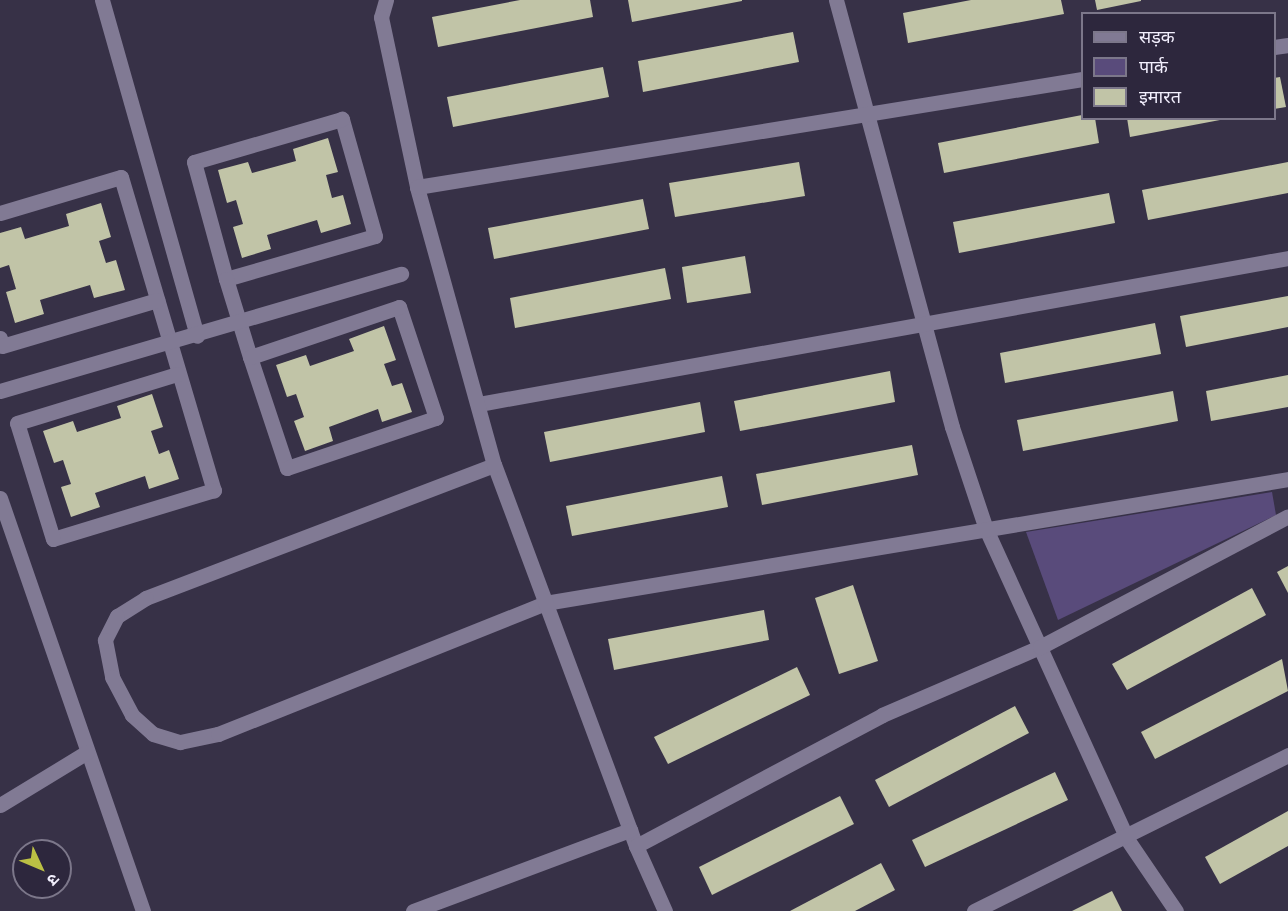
<!DOCTYPE html>
<html>
<head>
<meta charset="utf-8">
<style>
  body { margin:0 }
  #map { position:relative; width:1288px; height:911px; overflow:hidden; background:#373147; font-family:"IBM Plex Sans","Noto Sans Devanagari",sans-serif }
  div>[style] { position:absolute }
  .green>* { inset:0; background:#594b7b }
  .building>* { inset:0; background:#c1c4a7 }
  .minor>* { height:15px; margin:-7.5px; padding:0 7.5px; transform-origin:7.5px; border-radius:7.5px; background:#817a94 }
  span { translate:-50% -50%; white-space:nowrap; text-align:center; line-height:1.15; -webkit-text-stroke:6px #2d273d; paint-order:stroke }
  .legend { position:absolute; left:1081px; top:12px; width:195px; height:108px; box-sizing:border-box; background:#2d273d; border:2px solid #7c778a; margin:0; padding:8px 10px; list-style:none; font-size:18px; color:#f2effd }
  .legend li { display:flex; align-items:center; gap:12px; height:30px }
  .legend b { width:30px; border:2px solid #7c778a }
  .north { position:absolute; left:12px; top:839px; width:60px; height:60px; box-sizing:border-box; background:#2d273d; border:2px solid #7c778a; border-radius:50%; rotate:134deg; font-size:16px; font-weight:700; line-height:24px; text-align:center; color:#f2effd }
  .north::after { content:''; display:block; margin:auto; width:21px; height:27px; background:#bbc044; clip-path:polygon(50% 0,100% 100%,50% 72%,0 100%) }
</style>
</head>
<body>
<div id="map">
  <div class="green">
    <div style="clip-path:polygon(1272px 492px,1276px 515px,1058px 620px,1026px 532px)"></div>
  </div>
  <div class="building">
    <div style="clip-path:polygon(520px 0,590px 0,593px 17px,438px 47px,432px 17px)"></div>
    <div style="clip-path:polygon(628px 0,742px 0,742px 1px,632px 22px)"></div>
    <div style="clip-path:polygon(971px 0,1061px 0,1064px 14px,908px 43px,903px 13px)"></div>
    <div style="clip-path:polygon(1095px 0,1141px 0,1141px 1px,1097px 10px)"></div>
    <div style="clip-path:polygon(793px 32px,799px 62px,643px 92px,638px 61px)"></div>
    <div style="clip-path:polygon(603px 67px,609px 97px,453px 127px,447px 97px)"></div>
    <div style="clip-path:polygon(1280px 77px,1286px 107px,1274px 109px,1274px 78px)"></div>
    <div style="clip-path:polygon(1082px 115px,1095px 118px,1099px 143px,944px 173px,938px 143px)"></div>
    <div style="clip-path:polygon(1127px 118px,1220px 118px,1220px 120px,1130px 137px)"></div>
    <div style="clip-path:polygon(328px 138px,338px 172px,326px 175px,332px 198px,343px 195px,351px 224px,321px 233px,317px 220px,267px 235px,271px 249px,242px 258px,233px 227px,243px 224px,236px 200px,227px 203px,218px 170px,248px 162px,252px 173px,296px 161px,293px 149px)"></div>
    <div style="clip-path:polygon(799px 162px,805px 196px,675px 217px,669px 183px)"></div>
    <div style="clip-path:polygon(1288px 162px,1288px 193px,1148px 220px,1142px 190px)"></div>
    <div style="clip-path:polygon(1109px 193px,1115px 223px,959px 253px,953px 222px)"></div>
    <div style="clip-path:polygon(643px 199px,649px 229px,494px 259px,488px 228px)"></div>
    <div style="clip-path:polygon(101px 203px,111px 237px,99px 241px,106px 263px,116px 260px,125px 290px,94px 298px,90px 285px,40px 300px,44px 314px,15px 323px,6px 292px,16px 289px,9px 265px,0 268px,0 233px,21px 227px,25px 239px,69px 226px,66px 214px)"></div>
    <div style="clip-path:polygon(745px 256px,751px 293px,687px 303px,682px 267px)"></div>
    <div style="clip-path:polygon(665px 268px,671px 299px,515px 328px,510px 298px)"></div>
    <div style="clip-path:polygon(1288px 296px,1288px 327px,1186px 347px,1180px 316px)"></div>
    <div style="clip-path:polygon(1155px 323px,1161px 354px,1005px 383px,1000px 353px)"></div>
    <div style="clip-path:polygon(384px 326px,396px 360px,384px 364px,392px 386px,402px 383px,412px 412px,382px 422px,378px 409px,329px 427px,333px 441px,305px 451px,294px 421px,304px 417px,296px 394px,287px 397px,276px 365px,306px 355px,310px 366px,354px 351px,349px 339px)"></div>
    <div style="clip-path:polygon(890px 371px,895px 402px,740px 431px,734px 401px)"></div>
    <div style="clip-path:polygon(1288px 375px,1288px 407px,1211px 421px,1206px 391px)"></div>
    <div style="clip-path:polygon(1173px 391px,1178px 421px,1023px 451px,1017px 420px)"></div>
    <div style="clip-path:polygon(152px 394px,163px 427px,151px 431px,159px 454px,169px 450px,179px 479px,149px 489px,145px 476px,95px 493px,100px 507px,71px 517px,61px 487px,71px 484px,63px 460px,54px 463px,43px 431px,73px 421px,77px 432px,121px 418px,117px 406px)"></div>
    <div style="clip-path:polygon(700px 402px,705px 432px,550px 462px,544px 432px)"></div>
    <div style="clip-path:polygon(912px 445px,918px 475px,762px 505px,756px 474px)"></div>
    <div style="clip-path:polygon(722px 476px,728px 507px,572px 536px,566px 506px)"></div>
    <div style="clip-path:polygon(1288px 566px,1288px 593px,1277px 572px)"></div>
    <div style="clip-path:polygon(853px 585px,878px 661px,839px 674px,815px 598px)"></div>
    <div style="clip-path:polygon(1252px 588px,1266px 615px,1127px 690px,1112px 664px)"></div>
    <div style="clip-path:polygon(764px 610px,769px 640px,614px 670px,608px 639px)"></div>
    <div style="clip-path:polygon(1282px 659px,1288px 691px,1155px 759px,1141px 732px)"></div>
    <div style="clip-path:polygon(797px 667px,810px 695px,668px 764px,654px 737px)"></div>
    <div style="clip-path:polygon(1015px 706px,1029px 733px,889px 807px,875px 780px)"></div>
    <div style="clip-path:polygon(1055px 772px,1068px 800px,925px 867px,912px 840px)"></div>
    <div style="clip-path:polygon(840px 796px,854px 824px,712px 895px,699px 867px)"></div>
    <div style="clip-path:polygon(1288px 811px,1288px 846px,1220px 884px,1205px 857px)"></div>
    <div style="clip-path:polygon(881px 863px,895px 890px,855px 911px,790px 911px)"></div>
    <div style="clip-path:polygon(1112px 891px,1122px 911px,1072px 911px)"></div>
  </div>
  <div class="minor">
    <div style="left:102px;top:0;width:349px;rotate:74.2deg"></div>
    <div style="left:386px;top:0;width:18px;rotate:106deg"></div>
    <div style="left:381px;top:17px;width:174px;rotate:78deg"></div>
    <div style="left:836px;top:0;width:442px;rotate:74.8deg"></div>
    <div style="left:952px;top:427px;width:108px;rotate:71.6deg"></div>
    <div style="left:986px;top:529px;width:341px;rotate:65.5deg"></div>
    <div style="left:1127px;top:839px;width:87px;rotate:55.8deg"></div>
    <div style="left:1274px;top:47px;width:14px;rotate:-8deg"></div>
    <div style="left:0;top:213px;width:126px;rotate:-16.6deg"></div>
    <div style="left:121px;top:177px;width:327px;rotate:73.5deg"></div>
    <div style="left:214px;top:490px;width:168px;rotate:163.1deg"></div>
    <div style="left:53px;top:539px;width:121px;rotate:-107.2deg"></div>
    <div style="left:17px;top:423px;width:167px;rotate:-17deg"></div>
    <div style="left:226px;top:279px;width:155px;rotate:-16.1deg"></div>
    <div style="left:375px;top:236px;width:122px;rotate:-105.8deg"></div>
    <div style="left:342px;top:119px;width:154px;rotate:163.8deg"></div>
    <div style="left:194px;top:162px;width:121px;rotate:74.7deg"></div>
    <div style="left:226px;top:279px;width:82px;rotate:72.9deg"></div>
    <div style="left:250px;top:357px;width:117px;rotate:71.6deg"></div>
    <div style="left:287px;top:468px;width:157px;rotate:-18.6deg"></div>
    <div style="left:436px;top:418px;width:117px;rotate:-108.4deg"></div>
    <div style="left:399px;top:307px;width:157px;rotate:161.4deg"></div>
    <div style="left:0;top:338px;width:8px;rotate:76deg"></div>
    <div style="left:2px;top:346px;width:162px;rotate:-16.5deg"></div>
    <div style="left:0;top:391px;width:418px;rotate:-16.3deg"></div>
    <div style="left:479px;top:404px;width:822px;rotate:-10.23deg"></div>
    <div style="left:494px;top:465px;width:373px;rotate:159.1deg"></div>
    <div style="left:146px;top:598px;width:34px;rotate:148deg"></div>
    <div style="left:117px;top:616px;width:27px;rotate:117deg"></div>
    <div style="left:105px;top:640px;width:38px;rotate:79deg"></div>
    <div style="left:112px;top:677px;width:43px;rotate:62.2deg"></div>
    <div style="left:132px;top:715px;width:28px;rotate:42deg"></div>
    <div style="left:153px;top:734px;width:28px;rotate:17deg"></div>
    <div style="left:180px;top:742px;width:39px;rotate:-12deg"></div>
    <div style="left:218px;top:734px;width:352px;rotate:-21.8deg"></div>
    <div style="left:545px;top:603px;width:753px;rotate:-9.47deg"></div>
    <div style="left:0;top:498px;width:437px;rotate:70.9deg"></div>
    <div style="left:0;top:805px;width:102px;rotate:-31.3deg"></div>
    <div style="left:636px;top:846px;width:407px;rotate:-110.4deg"></div>
    <div style="left:494px;top:465px;width:288px;rotate:-105.5deg"></div>
    <div style="left:417px;top:187px;width:674px;rotate:-9.22deg"></div>
    <div style="left:413px;top:911px;width:232px;rotate:-20.5deg"></div>
    <div style="left:665px;top:911px;width:71px;rotate:-114deg"></div>
    <div style="left:636px;top:846px;width:279px;rotate:-28deg"></div>
    <div style="left:882px;top:715px;width:172px;rotate:-23.3deg"></div>
    <div style="left:1040px;top:647px;width:280px;rotate:-27.8deg"></div>
    <div style="left:974px;top:911px;width:351px;rotate:-26.4deg"></div>
  </div>
  <ul class="legend">
  <li><b style="height:8px;background:#817a94"></b>सड़क</li>
  <li><b style="height:16px;background:#594b7b"></b>पार्क</li>
  <li><b style="height:16px;background:#c1c4a7"></b>इमारत</li>
  </ul>
  <div class="north">उ</div>
</div>
</body>
</html>
